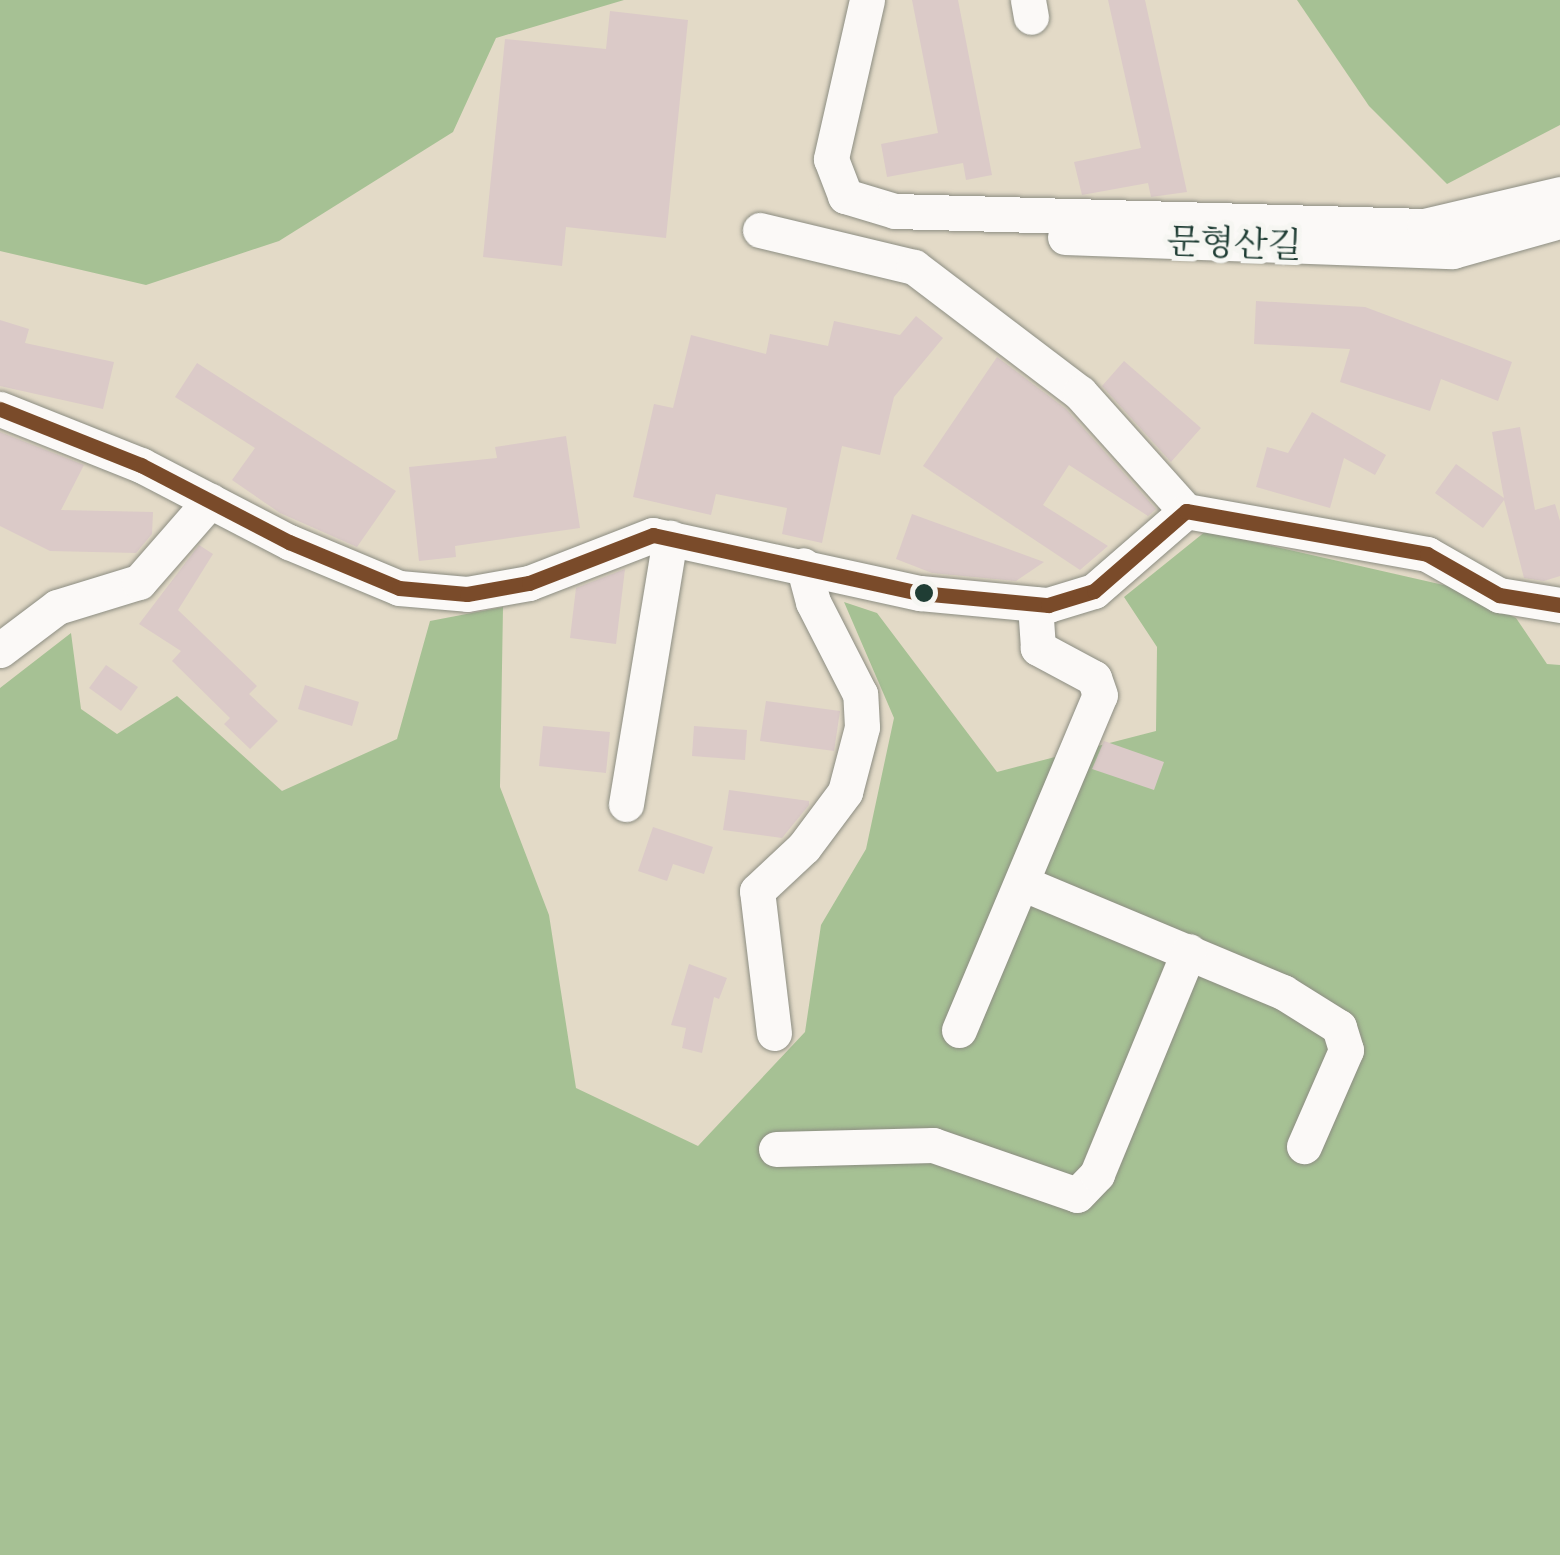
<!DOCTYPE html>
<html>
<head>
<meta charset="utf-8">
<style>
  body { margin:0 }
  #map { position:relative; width:1560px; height:1555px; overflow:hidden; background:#e3dac7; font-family:"IM FELL DW Pica","Noto Serif KR",serif }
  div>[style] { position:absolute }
  .forest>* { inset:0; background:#a6c194 }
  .building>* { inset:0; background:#dbcac8 }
  .roads { filter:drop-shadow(0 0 2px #8c8d82) drop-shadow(0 0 2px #8c8d82) }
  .minor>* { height:35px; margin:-17.5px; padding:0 17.5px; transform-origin:17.5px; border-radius:17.5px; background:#fbf9f7 }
  .bus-1>* { height:15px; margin:-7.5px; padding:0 7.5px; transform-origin:7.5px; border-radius:7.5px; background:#7a4b2a }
  .dots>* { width:28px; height:28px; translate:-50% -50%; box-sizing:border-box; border:5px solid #f6f6f2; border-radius:50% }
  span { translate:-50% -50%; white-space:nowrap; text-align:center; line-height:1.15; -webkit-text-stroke:10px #f6f6f2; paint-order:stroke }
  .street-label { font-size:35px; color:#1f3d34 }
</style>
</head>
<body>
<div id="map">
  <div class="forest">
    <div style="clip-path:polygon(0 0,624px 0,496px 38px,453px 132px,279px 241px,146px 285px,0 251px)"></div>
    <div style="clip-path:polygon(1297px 0,1560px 0,1560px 125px,1447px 184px,1369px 106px)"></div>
    <div style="clip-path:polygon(1206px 531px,1448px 586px,1516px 618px,1547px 664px,1560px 665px,1560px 1555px,0 1555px,0 688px,71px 633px,81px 709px,117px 734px,177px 696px,282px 791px,397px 739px,430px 621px,503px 607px,500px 787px,549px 915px,576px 1088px,698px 1146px,805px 1032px,821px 925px,866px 849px,894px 718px,844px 602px,877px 613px,997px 772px,1156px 731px,1157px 647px,1124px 597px)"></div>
  </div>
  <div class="building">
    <div style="clip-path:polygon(912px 0,958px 0,992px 175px,966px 180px,963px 163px,887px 177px,881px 144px,938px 133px)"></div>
    <div style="clip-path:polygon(1108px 0,1145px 0,1187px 192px,1151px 197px,1148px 183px,1082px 195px,1074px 162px,1141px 148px)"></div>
    <div style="clip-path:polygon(610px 11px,688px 20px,666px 238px,566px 227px,562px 266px,483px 257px,505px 39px,606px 49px)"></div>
    <div style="clip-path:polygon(1256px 301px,1365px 307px,1512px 362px,1498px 401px,1441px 379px,1430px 411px,1340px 382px,1350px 349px,1254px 344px)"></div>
    <div style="clip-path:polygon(916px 316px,943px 338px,894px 397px,880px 455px,842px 446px,822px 543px,782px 534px,787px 508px,716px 494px,711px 515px,633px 497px,654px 404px,673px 408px,691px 335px,766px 354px,770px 334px,828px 346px,834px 321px,900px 335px)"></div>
    <div style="clip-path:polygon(0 320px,29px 329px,25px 343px,114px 362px,103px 409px,0 386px)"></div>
    <div style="clip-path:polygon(997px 357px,1066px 409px,1156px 509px,1148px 516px,1069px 465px,1043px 505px,1108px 546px,1080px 570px,923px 466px)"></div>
    <div style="clip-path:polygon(1124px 361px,1201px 428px,1171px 462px,1102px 386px)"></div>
    <div style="clip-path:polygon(197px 363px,396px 491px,357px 547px,280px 513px,232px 480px,255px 448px,175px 397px)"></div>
    <div style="clip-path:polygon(1312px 412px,1386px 455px,1375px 475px,1344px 458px,1330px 508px,1256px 487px,1267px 447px,1288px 453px)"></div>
    <div style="clip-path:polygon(1520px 427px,1535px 510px,1555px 504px,1560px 521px,1560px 576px,1544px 581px,1524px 578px,1504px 500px,1483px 528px,1435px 493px,1456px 464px,1504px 498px,1492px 432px)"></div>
    <div style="clip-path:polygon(0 432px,84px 465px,61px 510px,153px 512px,152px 534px,136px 553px,50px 551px,0 526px)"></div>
    <div style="clip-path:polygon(566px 436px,580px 528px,455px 546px,456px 557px,419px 561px,409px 467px,497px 458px,495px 447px)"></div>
    <div style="clip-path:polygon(912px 514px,1044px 562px,1016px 581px,932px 573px,896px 559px)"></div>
    <div style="clip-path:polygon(199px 545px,213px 554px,178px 610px,257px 686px,249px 694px,278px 721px,250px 749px,224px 724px,230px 718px,172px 661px,181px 651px,139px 624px)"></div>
    <div style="clip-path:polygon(625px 569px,616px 644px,570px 638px,576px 588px)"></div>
    <div style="clip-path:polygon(106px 665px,138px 687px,121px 711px,89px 688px)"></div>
    <div style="clip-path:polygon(305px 685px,359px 702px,352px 726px,298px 709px)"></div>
    <div style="clip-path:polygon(766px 701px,840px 711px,834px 751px,760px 741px)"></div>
    <div style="clip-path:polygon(543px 726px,610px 732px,606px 773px,539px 766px)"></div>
    <div style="clip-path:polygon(694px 726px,747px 730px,745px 760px,692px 756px)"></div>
    <div style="clip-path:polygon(1104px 741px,1164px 762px,1154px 790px,1092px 769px)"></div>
    <div style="clip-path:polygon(729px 790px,809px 801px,809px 805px,782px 838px,723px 830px)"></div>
    <div style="clip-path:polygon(653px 827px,713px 847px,704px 874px,673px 864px,667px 881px,638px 871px)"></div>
    <div style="clip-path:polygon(689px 964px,727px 978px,719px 999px,714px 997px,702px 1053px,682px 1048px,686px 1028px,671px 1025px)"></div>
  </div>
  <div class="roads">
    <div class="minor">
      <div style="left:867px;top:0;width:163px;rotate:102.8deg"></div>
      <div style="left:831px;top:159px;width:40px;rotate:69deg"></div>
      <div style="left:845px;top:196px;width:52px;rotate:16.7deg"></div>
      <div style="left:895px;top:211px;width:529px;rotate:1.62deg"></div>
      <div style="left:1424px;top:226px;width:140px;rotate:-13.2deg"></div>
      <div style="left:1028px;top:0;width:17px;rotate:80deg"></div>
      <div style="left:760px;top:230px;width:158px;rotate:13.5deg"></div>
      <div style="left:914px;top:267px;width:208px;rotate:37.2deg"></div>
      <div style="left:1080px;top:393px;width:159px;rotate:48.1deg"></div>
      <div style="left:1065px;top:237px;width:388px;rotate:2.1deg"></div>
      <div style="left:1453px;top:251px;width:111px;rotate:-15.7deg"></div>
      <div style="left:0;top:409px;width:152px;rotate:21.7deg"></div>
      <div style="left:141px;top:465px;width:167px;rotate:27.5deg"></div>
      <div style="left:289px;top:542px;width:119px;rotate:22.7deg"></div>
      <div style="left:399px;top:588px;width:68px;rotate:5deg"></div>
      <div style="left:467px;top:594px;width:63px;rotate:-10.1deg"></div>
      <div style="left:529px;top:583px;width:133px;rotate:-21.2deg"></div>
      <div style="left:653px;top:535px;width:273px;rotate:12.3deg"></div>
      <div style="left:920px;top:593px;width:129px;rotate:5.4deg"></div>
      <div style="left:1048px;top:605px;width:48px;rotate:-16.9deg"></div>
      <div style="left:1094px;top:591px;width:122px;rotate:-41deg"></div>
      <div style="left:1186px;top:511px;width:245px;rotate:10.1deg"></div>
      <div style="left:1427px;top:554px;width:83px;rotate:29.7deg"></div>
      <div style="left:1499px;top:595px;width:62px;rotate:9.3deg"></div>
      <div style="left:0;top:650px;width:71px;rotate:-37deg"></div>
      <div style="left:57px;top:607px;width:86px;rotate:-17deg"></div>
      <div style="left:139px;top:582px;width:108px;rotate:-48.8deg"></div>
      <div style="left:626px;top:804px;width:270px;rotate:-80.6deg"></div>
      <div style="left:1022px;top:883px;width:283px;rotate:22.7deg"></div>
      <div style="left:1283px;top:992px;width:66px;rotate:32deg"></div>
      <div style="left:1339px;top:1027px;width:24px;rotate:73deg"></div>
      <div style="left:1346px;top:1050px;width:105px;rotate:113.6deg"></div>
      <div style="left:959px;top:1030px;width:363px;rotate:-67.2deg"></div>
      <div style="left:1100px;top:695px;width:18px;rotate:-109deg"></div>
      <div style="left:1094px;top:678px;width:64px;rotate:-151.8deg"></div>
      <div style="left:1038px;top:648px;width:44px;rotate:-93.9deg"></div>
      <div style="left:774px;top:1033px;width:143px;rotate:-96.8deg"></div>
      <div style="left:757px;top:891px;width:64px;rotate:-43.1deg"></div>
      <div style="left:804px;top:847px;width:69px;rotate:-53.3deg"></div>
      <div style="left:845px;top:792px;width:67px;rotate:-75.3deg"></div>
      <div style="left:862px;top:727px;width:33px;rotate:-93deg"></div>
      <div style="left:860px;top:694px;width:103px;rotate:-117.1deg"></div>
      <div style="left:813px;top:602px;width:38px;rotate:-105deg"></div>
      <div style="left:776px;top:1149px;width:157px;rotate:-1.5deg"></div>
      <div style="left:933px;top:1145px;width:152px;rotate:19.1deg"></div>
      <div style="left:1077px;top:1195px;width:29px;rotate:-46deg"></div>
      <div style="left:1097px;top:1174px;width:241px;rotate:-67.6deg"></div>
    </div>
  </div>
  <div class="bus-1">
    <div style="left:0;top:409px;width:152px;rotate:21.7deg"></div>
    <div style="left:141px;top:465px;width:167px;rotate:27.5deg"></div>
    <div style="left:289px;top:542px;width:119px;rotate:22.7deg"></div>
    <div style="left:399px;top:588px;width:68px;rotate:5deg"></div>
    <div style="left:467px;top:594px;width:63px;rotate:-10.1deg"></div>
    <div style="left:529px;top:583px;width:133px;rotate:-21.2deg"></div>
    <div style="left:653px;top:535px;width:273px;rotate:12.3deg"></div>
    <div style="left:920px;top:593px;width:129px;rotate:5.4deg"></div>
    <div style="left:1048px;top:605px;width:48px;rotate:-16.9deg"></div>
    <div style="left:1094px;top:591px;width:122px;rotate:-41deg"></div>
    <div style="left:1186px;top:511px;width:245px;rotate:10.1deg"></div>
    <div style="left:1427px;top:554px;width:83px;rotate:29.7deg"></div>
    <div style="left:1499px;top:595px;width:62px;rotate:9.3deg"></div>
  </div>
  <div class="dots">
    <div style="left:924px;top:593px;background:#1f3d34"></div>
  </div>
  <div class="street-label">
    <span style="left:1234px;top:245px;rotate:2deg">문형산길</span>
  </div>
</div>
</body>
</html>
